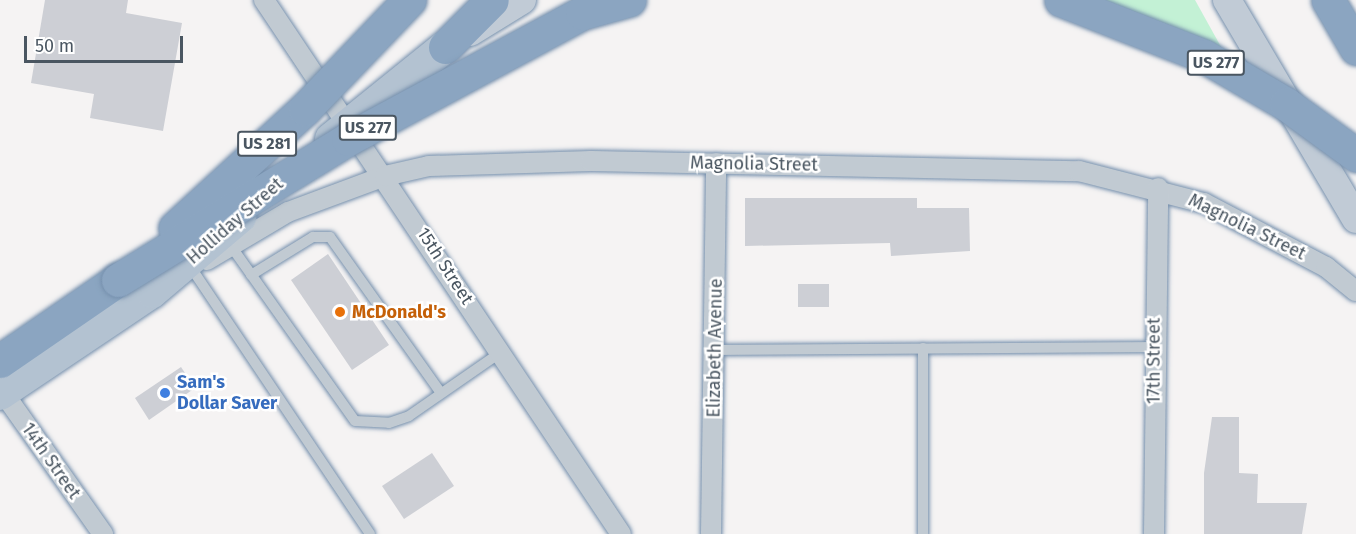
<!DOCTYPE html>
<html>
<head>
<meta charset="utf-8">
<style>
  body { margin:0 }
  #map { position:relative; width:1356px; height:534px; overflow:hidden; background:#f5f3f3; font-family:"Fira Sans",sans-serif }
  div>[style] { position:absolute }
  .green>* { inset:0; background:#c3f1d5 }
  .building>* { inset:0; background:#cdcfd5 }
  .roads { filter:drop-shadow(0 0 2px #7690ad) drop-shadow(0 0 2px #7690ad) }
  .service>* { height:10px; margin:-5px; padding:0 5px; transform-origin:5px; border-radius:5px; background:#c1cad2 }
  .minor>* { height:20px; margin:-10px; padding:0 10px; transform-origin:10px; border-radius:10px; background:#c1cad2 }
  .secondary>* { height:28px; margin:-14px; padding:0 14px; transform-origin:14px; border-radius:14px; background:#c1cbd6 }
  .primary>* { height:32px; margin:-16px; padding:0 16px; transform-origin:16px; border-radius:16px; background:#b3c2d1 }
  .motorway>* { height:33px; margin:-16.5px; padding:0 16.5px; transform-origin:16.5px; border-radius:16.5px; background:#8ba5c1 }
  .bridges { filter:drop-shadow(0 0 2px #7690ad) drop-shadow(0 0 2px #7690ad) }
  .motorway-bridge>* { height:33px; margin:-16.5px; padding:0 16.5px; transform-origin:16.5px; border-radius:16.5px; background:#8ba5c1 }
  .dots>* { width:16px; height:16px; translate:-50% -50%; box-sizing:border-box; border:3px solid #fff; border-radius:50% }
  span { translate:-50% -50%; white-space:nowrap; text-align:center; line-height:1.15; -webkit-text-stroke:5px #fff; paint-order:stroke }
  .shield-label span { padding:2px 4px; background:#fff; border:2px solid; border-radius:4px; -webkit-text-stroke-width:0 }
  .shield-label { font-size:16px; color:#4a5661; font-weight:700 }
  .street-label { font-size:18px; color:#4a5661 }
  .food-label { font-size:18px; color:#c56008; font-weight:700 }
  .left { translate:0 -50%; text-align:left }
  .shop-label { font-size:18px; color:#366cbe; font-weight:700 }
  .scale { position:absolute; left:24px; top:36px; width:159px; height:27px; box-sizing:border-box; border:3px solid #4a5661; border-top:0; padding-left:8px; font-size:18px; line-height:21px; white-space:nowrap; color:#4a5661; -webkit-text-stroke:4px #fff; paint-order:stroke }
</style>
</head>
<body>
<div id="map">
  <div class="green">
    <div style="clip-path:polygon(1104px 0,1195px 0,1225px 54px)"></div>
  </div>
  <div class="building">
    <div style="clip-path:polygon(45px 0,128px 0,126px 13px,182px 23px,163px 131px,90px 118px,94px 94px,31px 83px)"></div>
    <div style="clip-path:polygon(745px 198px,917px 198px,917px 208px,969px 208px,970px 251px,891px 256px,890px 243px,745px 246px)"></div>
    <div style="clip-path:polygon(328px 254px,389px 345px,352px 370px,291px 280px)"></div>
    <div style="clip-path:polygon(798px 284px,829px 284px,829px 307px,798px 307px)"></div>
    <div style="clip-path:polygon(181px 367px,195px 388px,149px 420px,135px 398px)"></div>
    <div style="clip-path:polygon(1212px 417px,1239px 417px,1239px 473px,1258px 474px,1257px 503px,1307px 503px,1302px 534px,1204px 534px,1204px 473px)"></div>
    <div style="clip-path:polygon(432px 453px,454px 486px,404px 519px,382px 486px)"></div>
  </div>
  <div class="roads">
    <div class="service">
      <div style="left:231px;top:246px;width:214px;rotate:54.7deg"></div>
      <div style="left:355px;top:421px;width:34px;rotate:3deg"></div>
      <div style="left:389px;top:423px;width:21px;rotate:-19deg"></div>
      <div style="left:409px;top:416px;width:112px;rotate:-34.8deg"></div>
      <div style="left:192px;top:269px;width:319px;rotate:56.1deg"></div>
      <div style="left:251px;top:275px;width:73px;rotate:-31.5deg"></div>
      <div style="left:313px;top:237px;width:17px"></div>
      <div style="left:330px;top:237px;width:191px;rotate:54.6deg"></div>
      <div style="left:923px;top:348px;width:186px;rotate:90deg"></div>
      <div style="left:715px;top:350px;width:439px;rotate:-0.4deg"></div>
    </div>
    <div class="minor">
      <div style="left:264px;top:0;width:642px;rotate:56.24deg"></div>
      <div style="left:207px;top:260px;width:94px;rotate:-30.7deg"></div>
      <div style="left:288px;top:212px;width:103px;rotate:-20.4deg"></div>
      <div style="left:385px;top:176px;width:45px;rotate:-12.8deg"></div>
      <div style="left:429px;top:166px;width:162px;rotate:-1.8deg"></div>
      <div style="left:591px;top:161px;width:488px;rotate:1.2deg"></div>
      <div style="left:1079px;top:171px;width:129px;rotate:14.4deg"></div>
      <div style="left:1204px;top:203px;width:138px;rotate:27.7deg"></div>
      <div style="left:1326px;top:267px;width:38px;rotate:39deg"></div>
      <div style="left:0;top:388px;width:179px;rotate:54.8deg"></div>
      <div style="left:711px;top:534px;width:371px;rotate:-89.2deg"></div>
      <div style="left:1154px;top:534px;width:346px;rotate:-89.3deg"></div>
    </div>
    <div class="secondary">
      <div style="left:1227px;top:0;width:254px;rotate:59.5deg"></div>
      <div style="left:470px;top:32px;width:61px;rotate:-31.6deg"></div>
    </div>
    <div class="primary">
      <div style="left:331px;top:139px;width:146px;rotate:-38.9deg"></div>
      <div style="left:0;top:394px;width:183px;rotate:-33.9deg"></div>
      <div style="left:152px;top:292px;width:116px;rotate:-40.4deg"></div>
    </div>
    <div class="motorway">
      <div style="left:1328px;top:0;width:56px;rotate:59.7deg"></div>
      <div style="left:445px;top:47px;width:66px;rotate:-45deg"></div>
      <div style="left:0;top:361px;width:143px;rotate:-34.5deg"></div>
    </div>
  </div>
  <div class="bridges">
    <div class="motorway-bridge">
      <div style="left:1061px;top:0;width:154px;rotate:21.4deg"></div>
      <div style="left:1204px;top:56px;width:95px;rotate:30.3deg"></div>
      <div style="left:1286px;top:104px;width:87px;rotate:36.1deg"></div>
      <div style="left:175px;top:228px;width:176px;rotate:-42.5deg"></div>
      <div style="left:305px;top:109px;width:151px;rotate:-46.3deg"></div>
      <div style="left:118px;top:280px;width:270px;rotate:-31.5deg"></div>
      <div style="left:348px;top:139px;width:266px;rotate:-28.3deg"></div>
      <div style="left:582px;top:13px;width:49px;rotate:-15.5deg"></div>
    </div>
  </div>
  <div class="dots">
    <div style="left:340px;top:312px;background:#e8710a"></div>
    <div style="left:165px;top:393px;background:#3f7fe0"></div>
  </div>
  <div class="shield-label">
    <span style="left:1216px;top:63px">US 277</span>
    <span style="left:368px;top:128px">US 277</span>
    <span style="left:267px;top:144px">US 281</span>
  </div>
  <div class="street-label">
    <span style="left:754px;top:164px;rotate:1deg">Magnolia Street</span>
    <span style="left:235px;top:221px;rotate:-41deg">Holliday Street</span>
    <span style="left:1247px;top:227px;rotate:26deg">Magnolia Street</span>
    <span style="left:445px;top:266px;rotate:57deg">15th Street</span>
    <span style="left:715px;top:348px;rotate:-89deg">Elizabeth Avenue</span>
    <span style="left:1154px;top:361px;rotate:-90deg">17th Street</span>
    <span style="left:51px;top:461px;rotate:55deg">14th Street</span>
  </div>
  <div class="food-label">
    <span class="left" style="left:352px;top:312px">McDonald's</span>
  </div>
  <div class="shop-label">
    <span class="left" style="left:177px;top:393px">Sam's<br>Dollar Saver</span>
  </div>
  <div class="scale">50 m</div>
</div>
</body>
</html>
